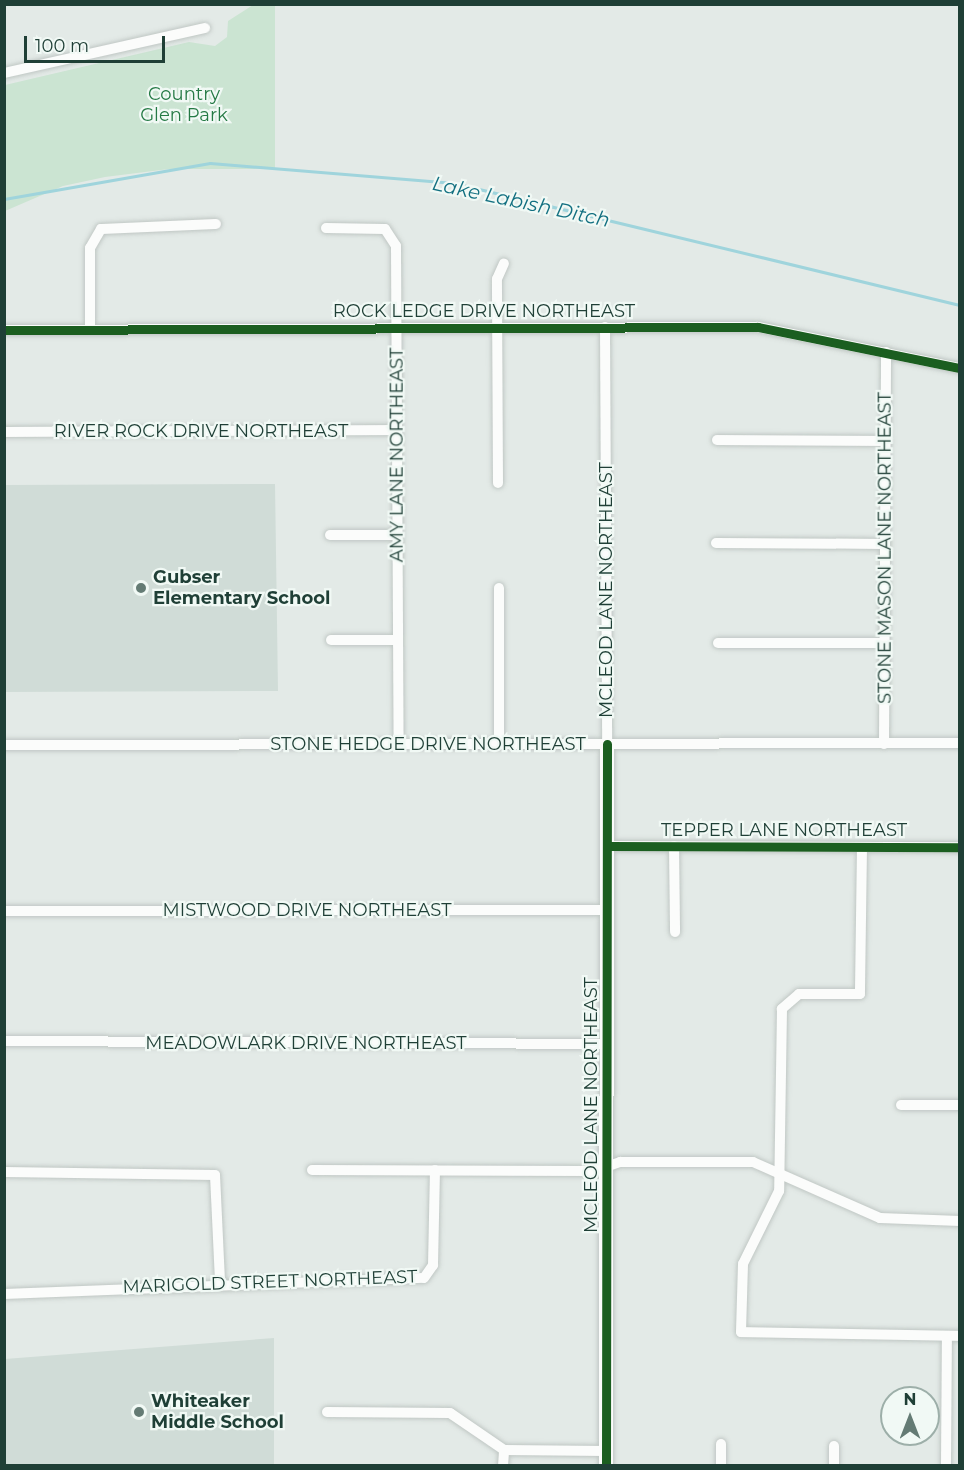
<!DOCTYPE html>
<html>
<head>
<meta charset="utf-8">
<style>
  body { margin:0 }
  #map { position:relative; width:964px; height:1470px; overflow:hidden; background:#e3eae7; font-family:Montserrat,sans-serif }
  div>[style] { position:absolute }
  .built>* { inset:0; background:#d0dcd7 }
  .green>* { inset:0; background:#cbe4d2 }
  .stream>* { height:3px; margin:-1.5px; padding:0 1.5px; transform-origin:1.5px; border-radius:1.5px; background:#9fd4dc }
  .roads { filter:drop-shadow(0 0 2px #c0c7c4) drop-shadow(0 0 2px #c0c7c4) }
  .street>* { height:10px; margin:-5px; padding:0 5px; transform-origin:5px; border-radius:5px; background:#fbfcfb }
  .secondary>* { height:14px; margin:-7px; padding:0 7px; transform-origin:7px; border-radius:7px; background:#fbfcfb }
  .cycleway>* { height:9px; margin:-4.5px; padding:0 4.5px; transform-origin:4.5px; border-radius:4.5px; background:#1b5e20 }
  .dots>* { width:16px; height:16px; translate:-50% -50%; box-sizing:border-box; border:3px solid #f1f9f5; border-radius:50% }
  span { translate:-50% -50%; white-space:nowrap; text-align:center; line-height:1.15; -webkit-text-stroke:4.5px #f1f9f5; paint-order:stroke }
  .park-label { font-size:18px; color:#257a45 }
  .street-label { font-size:18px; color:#1f3f36 }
  .poi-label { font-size:18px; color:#1f3f36; font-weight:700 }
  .left { translate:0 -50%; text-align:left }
  .water-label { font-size:20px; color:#137081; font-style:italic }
  .frame { position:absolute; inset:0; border:6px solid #1f3f36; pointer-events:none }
  .north { position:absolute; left:880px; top:1386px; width:60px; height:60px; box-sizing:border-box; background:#f1f9f5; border:2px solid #9dafa9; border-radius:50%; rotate:0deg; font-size:16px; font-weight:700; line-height:24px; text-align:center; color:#1f3f36 }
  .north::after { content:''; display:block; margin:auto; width:21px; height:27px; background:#647b74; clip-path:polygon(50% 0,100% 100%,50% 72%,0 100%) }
  .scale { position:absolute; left:24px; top:36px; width:141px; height:27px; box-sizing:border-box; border:3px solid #1f3f36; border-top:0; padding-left:8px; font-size:18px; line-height:21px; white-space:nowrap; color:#1f3f36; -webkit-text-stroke:4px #f1f9f5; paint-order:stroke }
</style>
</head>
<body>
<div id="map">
  <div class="built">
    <div style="clip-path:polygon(275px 484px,278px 691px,5px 692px,5px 485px)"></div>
    <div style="clip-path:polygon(274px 1338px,274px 1465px,5px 1465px,5px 1359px)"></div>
  </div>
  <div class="green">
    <div style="clip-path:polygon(253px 5px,275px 5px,275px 169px,169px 169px,105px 177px,63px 186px,5px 211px,5px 85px,189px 42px,215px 46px,227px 37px,228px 21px)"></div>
  </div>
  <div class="stream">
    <div style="left:4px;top:199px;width:209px;rotate:-9.9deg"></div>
    <div style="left:210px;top:163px;width:245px;rotate:4.7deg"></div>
    <div style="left:454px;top:183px;width:520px;rotate:13.56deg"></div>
  </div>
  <div class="roads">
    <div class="street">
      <div style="left:4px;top:73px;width:206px;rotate:-12.6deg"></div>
      <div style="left:326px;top:228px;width:59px;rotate:1deg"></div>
      <div style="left:385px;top:229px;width:20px;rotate:57deg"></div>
      <div style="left:396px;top:246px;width:498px;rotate:89.7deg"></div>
      <div style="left:605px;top:327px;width:417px;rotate:89.7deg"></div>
      <div style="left:90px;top:329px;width:81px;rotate:-90deg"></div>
      <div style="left:90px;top:248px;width:22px;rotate:-60deg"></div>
      <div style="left:101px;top:229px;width:115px;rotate:-2.5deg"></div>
      <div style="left:4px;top:330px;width:754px;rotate:-0.23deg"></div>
      <div style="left:758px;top:327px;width:206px;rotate:11.5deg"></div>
      <div style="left:4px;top:432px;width:393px;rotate:-0.3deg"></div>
      <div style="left:717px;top:440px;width:169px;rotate:0.3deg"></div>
      <div style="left:498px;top:483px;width:204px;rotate:-90.3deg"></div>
      <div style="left:497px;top:279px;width:17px;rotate:-66deg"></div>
      <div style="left:330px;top:535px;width:67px"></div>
      <div style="left:716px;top:543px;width:169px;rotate:0.3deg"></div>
      <div style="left:331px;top:640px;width:67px"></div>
      <div style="left:718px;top:643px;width:167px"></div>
      <div style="left:499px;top:744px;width:156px;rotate:-90deg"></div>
      <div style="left:884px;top:744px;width:392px;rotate:-89.7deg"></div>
      <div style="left:4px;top:745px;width:956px;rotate:-0.12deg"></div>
      <div style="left:609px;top:846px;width:351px;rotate:0.2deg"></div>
      <div style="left:674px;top:846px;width:86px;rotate:89.3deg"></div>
      <div style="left:862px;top:847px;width:147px;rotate:90.8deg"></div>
      <div style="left:860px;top:994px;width:61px;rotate:180deg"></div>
      <div style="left:799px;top:994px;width:23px;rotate:139deg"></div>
      <div style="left:782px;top:1009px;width:182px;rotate:90.9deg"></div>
      <div style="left:779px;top:1191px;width:81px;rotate:116.3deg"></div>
      <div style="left:743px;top:1264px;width:68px;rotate:91.7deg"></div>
      <div style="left:741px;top:1332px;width:219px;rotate:1deg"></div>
      <div style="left:4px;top:911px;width:605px;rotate:-0.09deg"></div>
      <div style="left:4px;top:1041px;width:604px;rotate:0.28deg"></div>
      <div style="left:901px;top:1105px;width:59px"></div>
      <div style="left:312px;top:1170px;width:282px;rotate:0.2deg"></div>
      <div style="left:594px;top:1171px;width:28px;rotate:-19deg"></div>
      <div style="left:620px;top:1162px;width:133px"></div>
      <div style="left:753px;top:1162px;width:139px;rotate:23.8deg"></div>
      <div style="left:880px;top:1218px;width:80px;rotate:2.1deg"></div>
      <div style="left:4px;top:1172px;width:211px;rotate:0.8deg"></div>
      <div style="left:215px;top:1175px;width:107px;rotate:87.3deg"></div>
      <div style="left:4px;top:1294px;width:420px;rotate:-2.2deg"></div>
      <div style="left:424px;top:1278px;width:16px;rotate:-55deg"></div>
      <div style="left:433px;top:1265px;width:95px;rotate:-88.8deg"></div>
      <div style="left:327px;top:1412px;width:123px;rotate:0.5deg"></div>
      <div style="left:450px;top:1413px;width:65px;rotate:34.4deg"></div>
      <div style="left:504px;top:1450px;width:102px;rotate:0.6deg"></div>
      <div style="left:503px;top:1466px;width:16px;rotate:-86deg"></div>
      <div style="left:721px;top:1466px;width:22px;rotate:-90deg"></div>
      <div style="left:834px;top:1466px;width:20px;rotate:-90deg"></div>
      <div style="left:946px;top:1466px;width:130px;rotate:-89.6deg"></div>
    </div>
    <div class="secondary">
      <div style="left:606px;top:1466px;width:722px;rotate:-89.92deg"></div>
    </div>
  </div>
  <div class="cycleway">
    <div style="left:4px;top:330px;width:754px;rotate:-0.23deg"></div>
    <div style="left:758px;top:327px;width:206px;rotate:11.5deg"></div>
    <div style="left:609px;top:846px;width:351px;rotate:0.2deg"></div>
    <div style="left:606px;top:1466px;width:722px;rotate:-89.92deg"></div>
  </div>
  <div class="dots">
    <div style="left:141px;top:588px;background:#647b74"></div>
    <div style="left:139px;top:1412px;background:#647b74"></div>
  </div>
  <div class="park-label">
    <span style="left:184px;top:105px">Country<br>Glen Park</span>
  </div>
  <div class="street-label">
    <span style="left:484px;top:311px">ROCK LEDGE DRIVE NORTHEAST</span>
    <span style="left:201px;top:431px">RIVER ROCK DRIVE NORTHEAST</span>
    <span style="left:397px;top:455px;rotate:-90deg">AMY LANE NORTHEAST</span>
    <span style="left:885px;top:548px;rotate:-90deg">STONE MASON LANE NORTHEAST</span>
    <span style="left:606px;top:590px;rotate:-90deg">MCLEOD LANE NORTHEAST</span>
    <span style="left:428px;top:744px">STONE HEDGE DRIVE NORTHEAST</span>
    <span style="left:784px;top:830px">TEPPER LANE NORTHEAST</span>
    <span style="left:307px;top:910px">MISTWOOD DRIVE NORTHEAST</span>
    <span style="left:306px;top:1043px">MEADOWLARK DRIVE NORTHEAST</span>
    <span style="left:591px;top:1105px;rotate:-90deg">MCLEOD LANE NORTHEAST</span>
    <span style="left:270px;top:1282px;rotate:-2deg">MARIGOLD STREET NORTHEAST</span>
  </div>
  <div class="poi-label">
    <span class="left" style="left:153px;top:588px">Gubser<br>Elementary School</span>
    <span class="left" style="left:151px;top:1412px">Whiteaker<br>Middle School</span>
  </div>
  <div class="water-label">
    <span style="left:521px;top:202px;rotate:12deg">Lake Labish Ditch</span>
  </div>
  <div class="frame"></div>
  <div class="north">N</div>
  <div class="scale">100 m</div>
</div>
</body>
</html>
